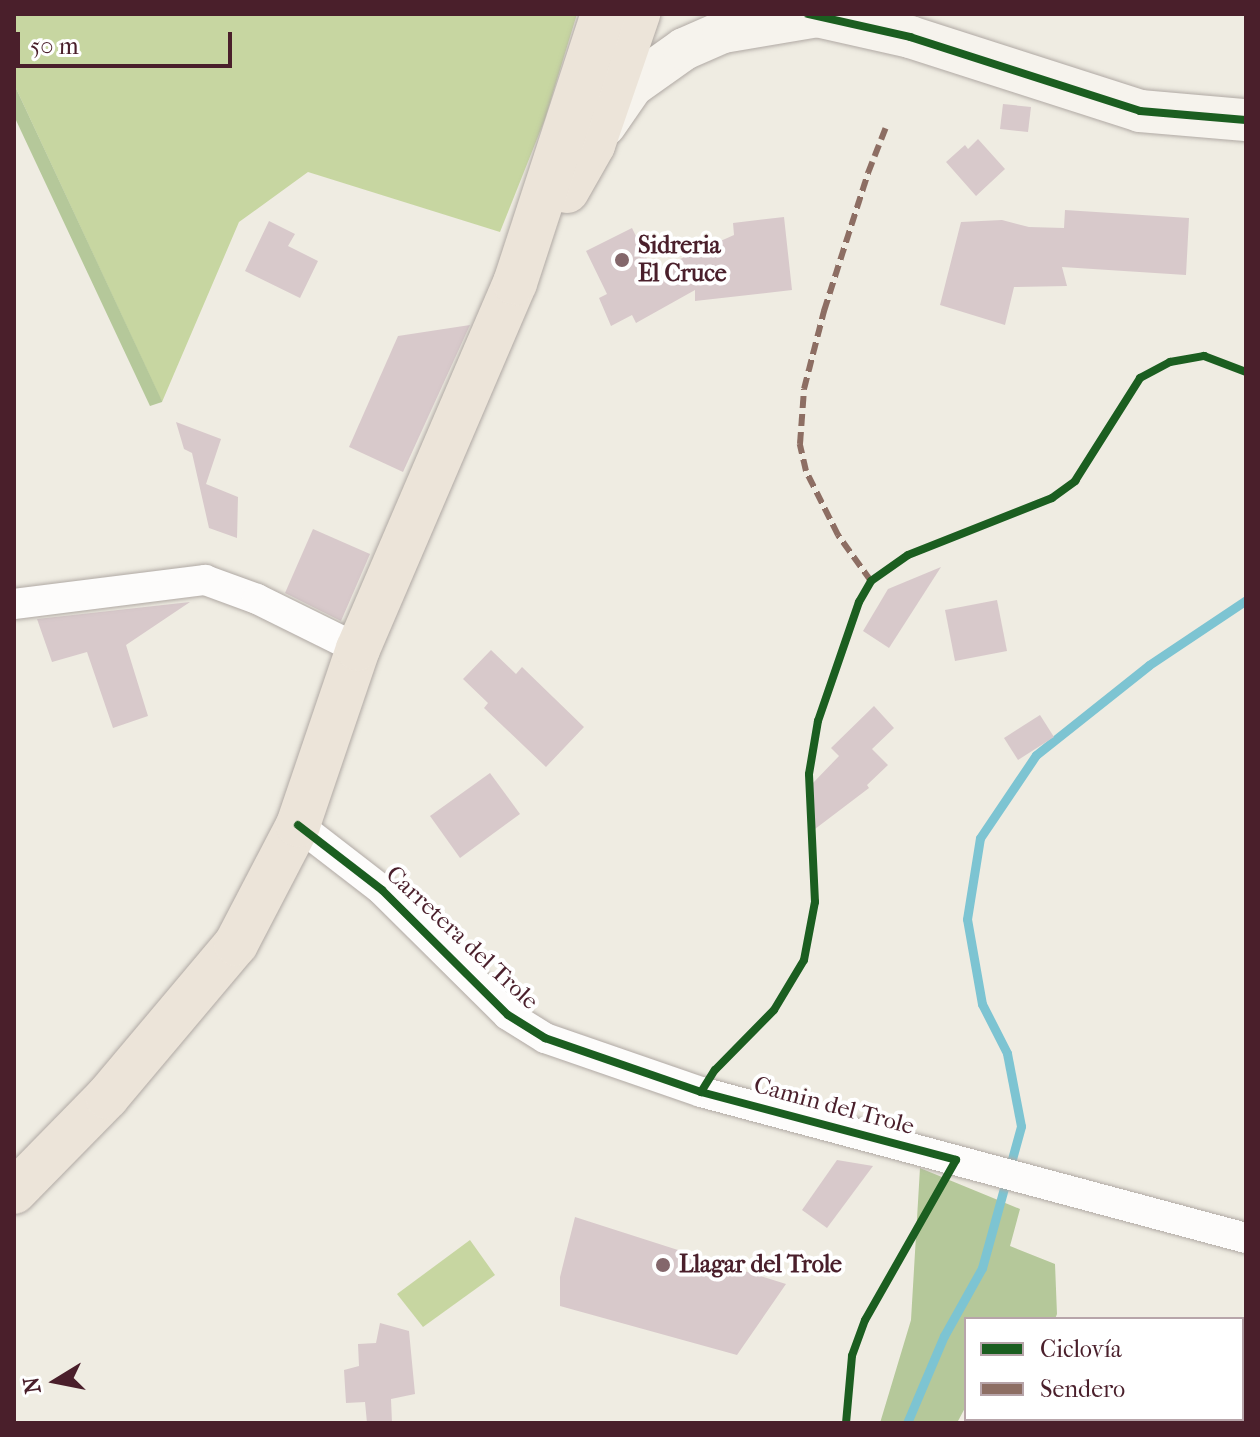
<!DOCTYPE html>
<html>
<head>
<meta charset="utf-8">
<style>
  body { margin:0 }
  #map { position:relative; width:1260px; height:1437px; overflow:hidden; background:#efece2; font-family:"IM FELL French Canon",serif }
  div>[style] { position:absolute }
  .green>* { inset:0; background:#c7d6a1 }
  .forest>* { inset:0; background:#b5c89a }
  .stream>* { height:9px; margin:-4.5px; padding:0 4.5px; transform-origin:4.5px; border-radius:4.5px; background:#7dc4d2 }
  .building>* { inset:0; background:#d8c9cb }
  .roads { filter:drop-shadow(0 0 2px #b0a9a4) drop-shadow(0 0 2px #b0a9a4) }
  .street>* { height:30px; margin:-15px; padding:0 15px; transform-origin:15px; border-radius:15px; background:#fdfcfb }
  .secondary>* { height:42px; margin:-21px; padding:0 21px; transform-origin:21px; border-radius:21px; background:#f6f3ed }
  .highway>* { height:44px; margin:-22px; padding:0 22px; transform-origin:22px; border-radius:22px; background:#ece4d9 }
  .quiet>* { height:6px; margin-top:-3px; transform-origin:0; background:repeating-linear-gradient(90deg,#8d6e63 0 12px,transparent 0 18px) }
  .cycleway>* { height:8px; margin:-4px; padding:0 4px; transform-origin:4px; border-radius:4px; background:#1b5e20 }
  .dots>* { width:22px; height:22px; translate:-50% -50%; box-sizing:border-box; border:4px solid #fff; border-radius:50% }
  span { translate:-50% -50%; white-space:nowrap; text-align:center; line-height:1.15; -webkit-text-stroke:8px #fff; paint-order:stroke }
  .poi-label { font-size:24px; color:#4a1f2b; font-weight:700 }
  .left { translate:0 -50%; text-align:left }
  .street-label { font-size:24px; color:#4a1f2b }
  .frame { position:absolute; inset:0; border:16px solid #4a1f2b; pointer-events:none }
  .legend { position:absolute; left:964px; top:1317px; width:280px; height:104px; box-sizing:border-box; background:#fff; border:2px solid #b7a5aa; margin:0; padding:10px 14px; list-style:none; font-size:24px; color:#4a1f2b }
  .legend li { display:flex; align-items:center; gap:16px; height:40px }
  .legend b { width:40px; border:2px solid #b7a5aa }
  .north { position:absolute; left:16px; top:1341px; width:80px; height:80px; -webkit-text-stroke:6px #fff; paint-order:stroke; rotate:260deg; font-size:22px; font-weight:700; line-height:32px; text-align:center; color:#4a1f2b }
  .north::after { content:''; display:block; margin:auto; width:28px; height:36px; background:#4a1f2b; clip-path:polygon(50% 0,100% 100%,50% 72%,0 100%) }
  .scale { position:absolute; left:16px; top:32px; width:216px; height:36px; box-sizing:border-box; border:4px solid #4a1f2b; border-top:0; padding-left:10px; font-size:24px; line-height:28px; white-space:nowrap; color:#4a1f2b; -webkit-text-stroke:6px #fff; paint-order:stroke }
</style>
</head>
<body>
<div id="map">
  <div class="green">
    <div style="clip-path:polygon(14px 14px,577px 14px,545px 119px,500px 232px,308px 172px,239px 222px,162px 402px,14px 84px)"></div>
    <div style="clip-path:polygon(470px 1240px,495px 1275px,423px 1327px,397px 1294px)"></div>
  </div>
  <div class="forest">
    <div style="clip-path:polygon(14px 84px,162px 401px,162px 402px,150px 406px,14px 116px)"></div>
    <div style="clip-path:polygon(920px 1168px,1020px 1209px,1010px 1246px,1055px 1264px,1057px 1314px,1055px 1319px,966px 1319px,966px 1406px,957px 1423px,880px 1423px,911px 1320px)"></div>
  </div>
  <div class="stream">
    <div style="left:907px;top:1423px;width:95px;rotate:-67deg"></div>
    <div style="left:944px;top:1336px;width:78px;rotate:-60.8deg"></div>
    <div style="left:982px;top:1268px;width:147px;rotate:-74.6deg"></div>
    <div style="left:1021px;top:1126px;width:74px;rotate:-100.9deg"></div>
    <div style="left:1007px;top:1053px;width:55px;rotate:-117deg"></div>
    <div style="left:982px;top:1004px;width:86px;rotate:-100deg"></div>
    <div style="left:967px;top:919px;width:82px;rotate:-80.9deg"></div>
    <div style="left:980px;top:838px;width:100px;rotate:-56deg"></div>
    <div style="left:1036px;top:755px;width:144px;rotate:-38.5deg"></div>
    <div style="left:1149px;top:665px;width:117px;rotate:-33.8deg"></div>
  </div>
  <div class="building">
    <div style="clip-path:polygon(1003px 104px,1031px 107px,1028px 132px,1000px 129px)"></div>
    <div style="clip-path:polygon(978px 139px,1005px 169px,976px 196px,946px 162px,965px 145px,968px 149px)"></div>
    <div style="clip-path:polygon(1065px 210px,1189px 218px,1186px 275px,1062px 267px,1067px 286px,1014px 287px,1005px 325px,940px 305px,961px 222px,1002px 220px,1029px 227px,1064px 228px)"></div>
    <div style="clip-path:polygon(784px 217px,792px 290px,695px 301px,695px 290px,636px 323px,632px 315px,611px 326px,599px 298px,607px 294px,586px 251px,632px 228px,653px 271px,734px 235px,733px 223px)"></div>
    <div style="clip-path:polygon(269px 221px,295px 234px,288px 246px,318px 261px,300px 298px,245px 271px)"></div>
    <div style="clip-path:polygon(470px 325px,403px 472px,349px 447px,398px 336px)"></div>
    <div style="clip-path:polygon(176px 422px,221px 439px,206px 484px,238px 497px,237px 538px,209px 528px,192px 453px,184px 449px)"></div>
    <div style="clip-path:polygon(313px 529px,370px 554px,341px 621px,285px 593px)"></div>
    <div style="clip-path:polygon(941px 567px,889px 648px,863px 631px,888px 589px)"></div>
    <div style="clip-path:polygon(997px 600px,1007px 651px,955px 661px,945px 610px)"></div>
    <div style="clip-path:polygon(190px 602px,126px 645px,148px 716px,113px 728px,87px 652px,52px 662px,37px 619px)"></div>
    <div style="clip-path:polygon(491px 650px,516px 674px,522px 667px,584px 727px,546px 767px,484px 708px,488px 703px,463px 679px)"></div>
    <div style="clip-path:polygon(874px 706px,894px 728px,872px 749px,888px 765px,867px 785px,869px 788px,815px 829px,812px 784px,839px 756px,831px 748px)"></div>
    <div style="clip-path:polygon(1040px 715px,1054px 737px,1018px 760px,1004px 738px)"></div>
    <div style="clip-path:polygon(490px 773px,520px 814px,460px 858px,430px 816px)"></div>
    <div style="clip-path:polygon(837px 1160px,873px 1166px,827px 1228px,802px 1210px)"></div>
    <div style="clip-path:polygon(575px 1217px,706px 1259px,786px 1284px,737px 1355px,560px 1306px,560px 1277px)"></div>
    <div style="clip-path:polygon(380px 1323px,409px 1331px,415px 1394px,391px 1399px,392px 1423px,367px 1423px,365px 1402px,346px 1403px,344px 1370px,359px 1366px,358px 1344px,376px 1343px)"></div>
  </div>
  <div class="roads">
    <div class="street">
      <div style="left:14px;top:604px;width:193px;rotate:-7.2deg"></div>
      <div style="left:205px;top:580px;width:55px;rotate:20.1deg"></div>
      <div style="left:257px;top:599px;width:113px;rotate:26.3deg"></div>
      <div style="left:298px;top:825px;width:106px;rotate:37.7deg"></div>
      <div style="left:382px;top:890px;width:177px;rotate:44.8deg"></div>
      <div style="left:508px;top:1015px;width:44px;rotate:31.9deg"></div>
      <div style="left:545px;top:1038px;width:165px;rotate:19.1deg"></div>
      <div style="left:701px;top:1092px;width:564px;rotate:15deg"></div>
    </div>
    <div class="secondary">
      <div style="left:808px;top:14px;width:105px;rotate:12.7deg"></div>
      <div style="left:910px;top:37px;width:242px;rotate:17.8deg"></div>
      <div style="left:1140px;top:111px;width:106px;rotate:4.9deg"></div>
      <div style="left:605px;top:125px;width:47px;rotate:-55.3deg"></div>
      <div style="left:632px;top:86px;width:64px;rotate:-35.4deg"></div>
      <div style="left:684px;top:49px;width:43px;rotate:-23.6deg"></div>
      <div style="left:723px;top:32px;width:96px;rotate:-9.6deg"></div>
    </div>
    <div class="highway">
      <div style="left:567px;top:191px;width:53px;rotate:-60.5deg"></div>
      <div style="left:593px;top:145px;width:139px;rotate:-71deg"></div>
      <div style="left:14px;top:1192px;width:133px;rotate:-45.6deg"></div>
      <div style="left:107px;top:1097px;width:200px;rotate:-49.9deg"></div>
      <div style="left:236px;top:944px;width:134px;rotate:-62.5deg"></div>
      <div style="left:298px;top:825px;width:186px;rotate:-71.2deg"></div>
      <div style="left:358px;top:649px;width:398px;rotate:-66.8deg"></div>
      <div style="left:515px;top:283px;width:283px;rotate:-71.9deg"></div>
    </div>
  </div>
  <div class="quiet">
    <div style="left:871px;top:581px;width:57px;rotate:-125.7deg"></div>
    <div style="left:838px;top:535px;width:72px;rotate:-116.6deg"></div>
    <div style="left:806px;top:471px;width:28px;rotate:-103deg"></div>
    <div style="left:800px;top:444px;width:55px;rotate:-85.8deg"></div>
    <div style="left:804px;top:389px;width:81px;rotate:-75.6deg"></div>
    <div style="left:824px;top:311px;width:145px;rotate:-72.3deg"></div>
    <div style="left:868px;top:173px;width:49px;rotate:-68.6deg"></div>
  </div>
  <div class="cycleway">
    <div style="left:808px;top:14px;width:105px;rotate:12.7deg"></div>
    <div style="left:910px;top:37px;width:242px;rotate:17.8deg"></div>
    <div style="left:1140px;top:111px;width:106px;rotate:4.9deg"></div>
    <div style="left:298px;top:825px;width:106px;rotate:37.7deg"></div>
    <div style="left:382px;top:890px;width:177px;rotate:44.8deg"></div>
    <div style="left:508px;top:1015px;width:44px;rotate:31.9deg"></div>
    <div style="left:545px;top:1038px;width:165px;rotate:19.1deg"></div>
    <div style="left:701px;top:1092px;width:264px;rotate:14.9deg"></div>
    <div style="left:956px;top:1160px;width:184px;rotate:119.6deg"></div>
    <div style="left:865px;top:1320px;width:38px;rotate:110deg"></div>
    <div style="left:852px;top:1356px;width:67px;rotate:95.1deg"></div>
    <div style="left:701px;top:1092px;width:26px;rotate:-58deg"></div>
    <div style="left:715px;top:1070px;width:84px;rotate:-45.5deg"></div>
    <div style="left:774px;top:1010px;width:58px;rotate:-59deg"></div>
    <div style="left:804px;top:960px;width:59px;rotate:-79.3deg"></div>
    <div style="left:815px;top:902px;width:128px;rotate:-92.7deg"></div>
    <div style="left:809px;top:774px;width:54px;rotate:-80.4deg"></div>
    <div style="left:818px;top:721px;width:126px;rotate:-71deg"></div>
    <div style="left:859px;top:602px;width:24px;rotate:-60deg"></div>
    <div style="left:871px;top:581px;width:45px;rotate:-35.1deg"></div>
    <div style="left:908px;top:555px;width:155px;rotate:-21.6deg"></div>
    <div style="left:1052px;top:498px;width:29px;rotate:-36deg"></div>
    <div style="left:1075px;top:481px;width:122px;rotate:-57.7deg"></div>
    <div style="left:1140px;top:378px;width:34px;rotate:-28deg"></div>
    <div style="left:1170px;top:362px;width:35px;rotate:-10deg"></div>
    <div style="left:1204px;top:356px;width:45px;rotate:20.9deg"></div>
  </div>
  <div class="dots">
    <div style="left:622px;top:260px;background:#84676b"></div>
    <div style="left:663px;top:1265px;background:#84676b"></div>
  </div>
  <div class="poi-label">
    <span class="left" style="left:638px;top:260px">Sidreria<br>El Cruce</span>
    <span class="left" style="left:679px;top:1265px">Llagar del Trole</span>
  </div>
  <div class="street-label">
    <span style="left:462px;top:938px;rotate:43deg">Carretera del Trole</span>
    <span style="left:834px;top:1106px;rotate:15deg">Camin del Trole</span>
  </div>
  <div class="frame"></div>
  <ul class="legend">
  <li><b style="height:10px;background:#1b5e20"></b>Ciclovía</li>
  <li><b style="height:10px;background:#8d6e63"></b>Sendero</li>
  </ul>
  <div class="north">N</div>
  <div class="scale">50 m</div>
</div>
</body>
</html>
